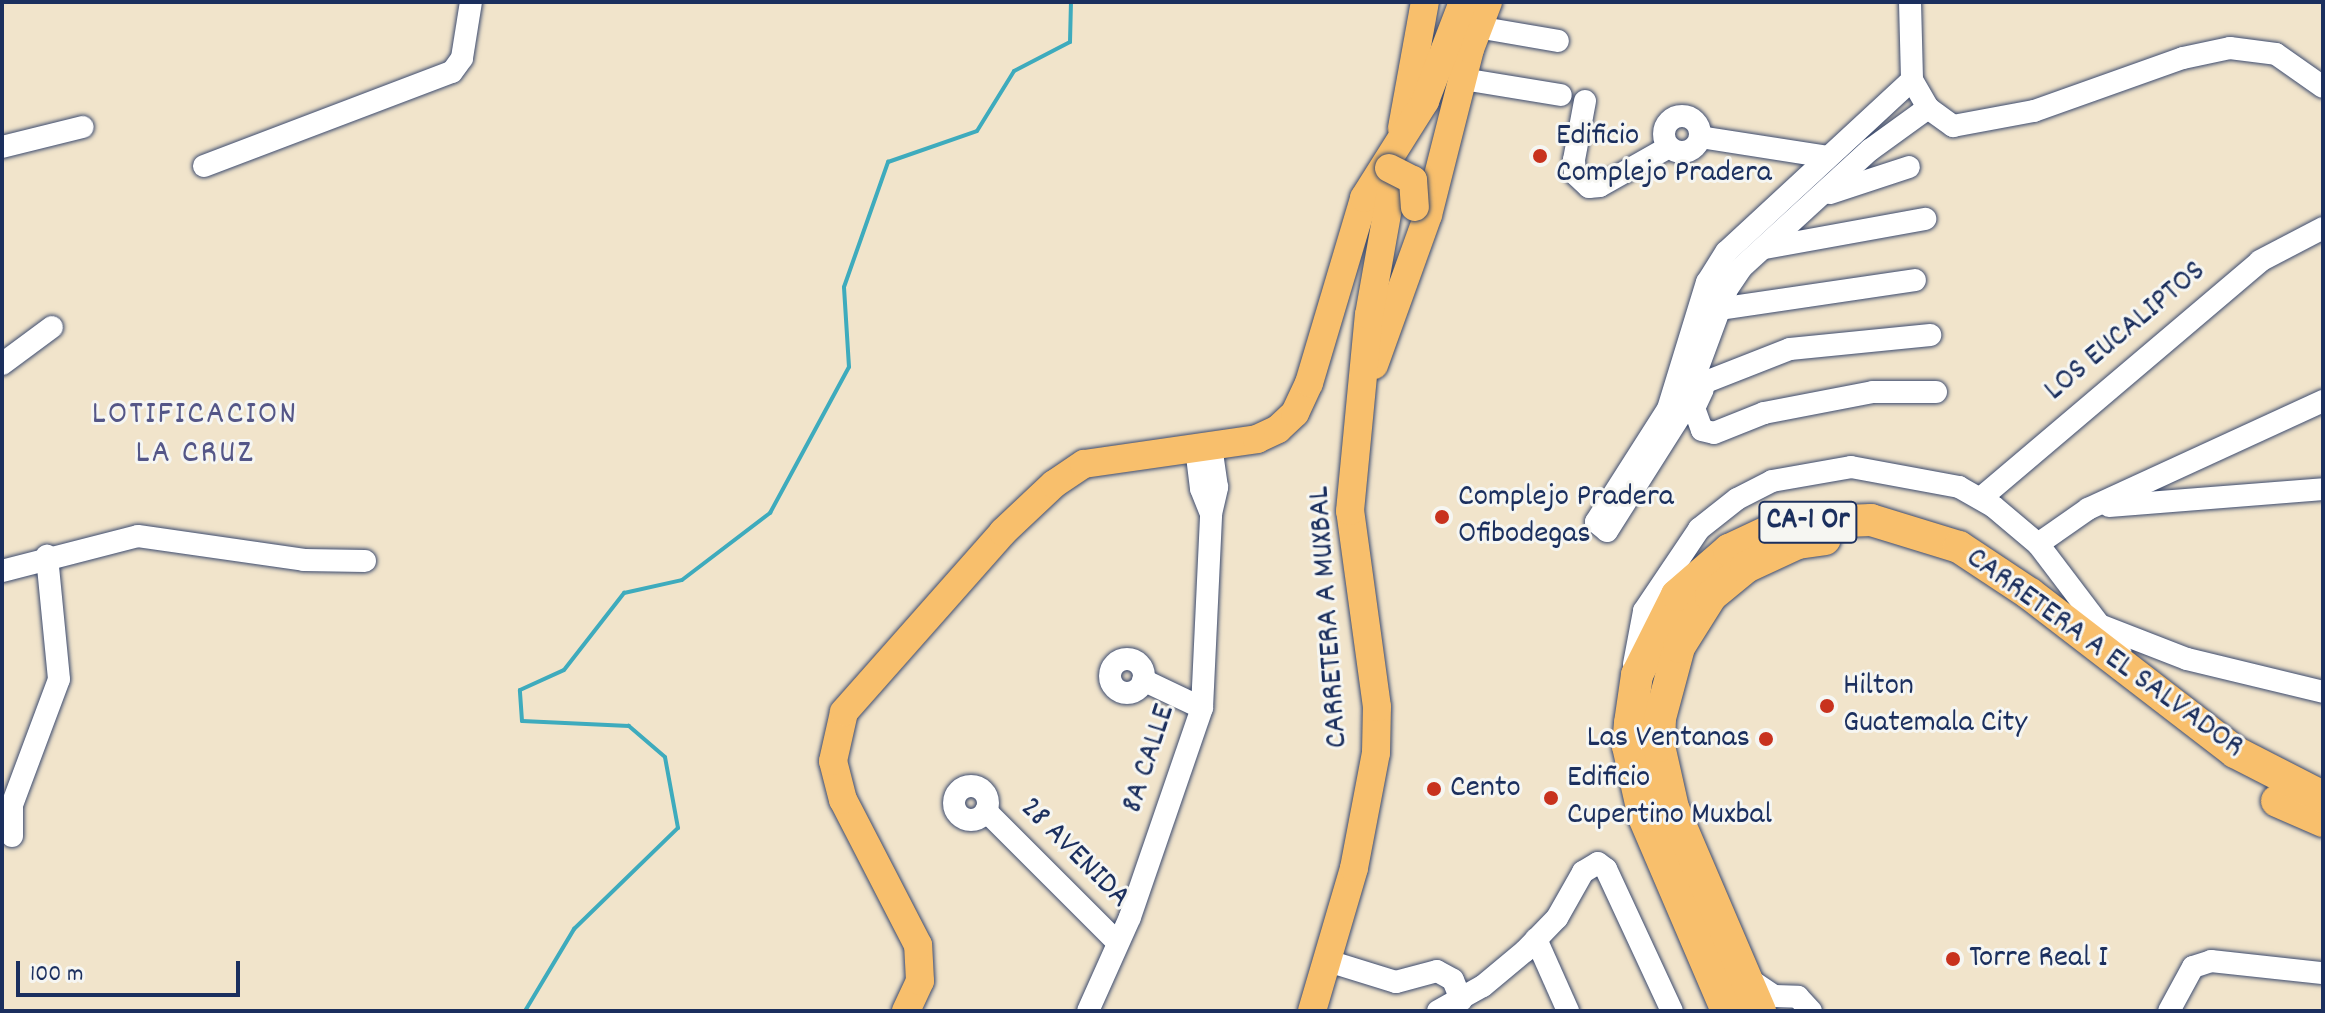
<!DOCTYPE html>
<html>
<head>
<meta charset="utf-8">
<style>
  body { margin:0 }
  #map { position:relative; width:2325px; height:1013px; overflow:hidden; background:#f1e4cb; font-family:Dekko,sans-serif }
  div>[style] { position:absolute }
  .stream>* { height:4px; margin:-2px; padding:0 2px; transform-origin:2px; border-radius:2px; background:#3eabbd }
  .roads { filter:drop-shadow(0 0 2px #3b4a6e) drop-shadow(0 0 2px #3b4a6e) }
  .minor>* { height:22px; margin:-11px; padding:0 11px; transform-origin:11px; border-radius:11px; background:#fff }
  .minor>.ring { margin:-11px; padding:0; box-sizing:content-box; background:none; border:22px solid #fff; border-radius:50% }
  .major>* { height:28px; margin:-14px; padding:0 14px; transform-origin:14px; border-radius:14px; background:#f8bf6c }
  .highway>* { height:32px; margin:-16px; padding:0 16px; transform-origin:16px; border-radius:16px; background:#f8bf6c }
  .bridges { filter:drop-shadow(0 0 2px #3b4a6e) drop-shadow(0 0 2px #3b4a6e) }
  .major-bridge>* { height:28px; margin:-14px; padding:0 14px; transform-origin:14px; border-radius:14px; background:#f8bf6c }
  .dots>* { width:22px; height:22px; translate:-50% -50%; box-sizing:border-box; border:4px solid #f6f6f2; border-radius:50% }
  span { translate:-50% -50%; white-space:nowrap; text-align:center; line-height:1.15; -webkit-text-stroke:6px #f6f6f2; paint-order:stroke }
  .shield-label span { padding:2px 6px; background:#f6f6f2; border:2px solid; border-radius:6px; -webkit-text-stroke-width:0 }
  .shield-label { font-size:30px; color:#1b2f5e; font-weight:700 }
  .poi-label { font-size:32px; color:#1b2f5e }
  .left { translate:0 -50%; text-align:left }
  .right { translate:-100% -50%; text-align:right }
  .street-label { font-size:32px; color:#1b2f5e }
  .neighbourhood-label { font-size:34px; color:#545687; letter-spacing:2px }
  .frame { position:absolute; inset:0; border:4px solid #1b2f5e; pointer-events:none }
  .scale { position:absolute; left:16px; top:961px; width:224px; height:36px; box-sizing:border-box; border:4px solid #1b2f5e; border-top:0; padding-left:10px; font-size:24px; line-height:28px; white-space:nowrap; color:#1b2f5e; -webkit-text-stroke:6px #f6f6f2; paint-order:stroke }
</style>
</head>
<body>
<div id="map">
  <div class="stream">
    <div style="left:525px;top:1011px;width:96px;rotate:-59.1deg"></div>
    <div style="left:574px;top:929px;width:145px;rotate:-44.2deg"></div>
    <div style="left:678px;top:828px;width:72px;rotate:-100.4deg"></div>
    <div style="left:665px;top:757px;width:48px;rotate:-139.3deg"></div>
    <div style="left:629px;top:726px;width:107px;rotate:-177.3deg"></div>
    <div style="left:522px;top:721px;width:31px;rotate:-94deg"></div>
    <div style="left:520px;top:690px;width:48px;rotate:-24.4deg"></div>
    <div style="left:564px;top:670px;width:98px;rotate:-52.1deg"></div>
    <div style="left:624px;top:593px;width:59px;rotate:-12.6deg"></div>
    <div style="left:682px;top:580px;width:111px;rotate:-37.3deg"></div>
    <div style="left:770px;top:513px;width:166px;rotate:-61.6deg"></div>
    <div style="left:849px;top:367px;width:80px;rotate:-93.6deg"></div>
    <div style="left:844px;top:287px;width:133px;rotate:-70.6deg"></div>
    <div style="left:888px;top:162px;width:94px;rotate:-19.2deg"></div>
    <div style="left:977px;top:131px;width:70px;rotate:-58.3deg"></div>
    <div style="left:1014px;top:71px;width:63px;rotate:-27.4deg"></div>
    <div style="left:1070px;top:42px;width:40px;rotate:-88.6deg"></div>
  </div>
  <div class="roads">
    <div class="minor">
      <div style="left:1910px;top:2px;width:78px;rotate:88.5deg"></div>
      <div style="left:1912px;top:80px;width:32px;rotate:60deg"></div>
      <div style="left:1928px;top:108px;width:31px;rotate:36deg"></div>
      <div style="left:1953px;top:126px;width:82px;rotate:-10.5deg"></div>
      <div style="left:2034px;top:111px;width:158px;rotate:-19.6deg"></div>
      <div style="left:2183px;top:58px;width:48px;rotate:-12deg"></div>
      <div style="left:2230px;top:48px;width:46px;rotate:7.4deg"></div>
      <div style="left:2276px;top:54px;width:57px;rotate:35.1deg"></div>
      <div style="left:1477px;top:27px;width:82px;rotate:9.8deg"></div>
      <div style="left:1463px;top:79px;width:99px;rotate:9.3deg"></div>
      <div style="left:1912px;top:80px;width:253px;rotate:137.2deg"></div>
      <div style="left:1726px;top:252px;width:36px;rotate:122deg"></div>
      <div style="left:1707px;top:282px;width:133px;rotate:107.1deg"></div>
      <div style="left:1668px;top:409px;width:134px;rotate:122.5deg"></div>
      <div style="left:1596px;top:522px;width:14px;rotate:39deg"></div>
      <div style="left:1607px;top:531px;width:136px;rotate:-57.6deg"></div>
      <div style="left:1680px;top:416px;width:135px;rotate:-69.7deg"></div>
      <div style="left:1727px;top:289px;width:25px;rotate:-56deg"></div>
      <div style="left:1741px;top:268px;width:175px;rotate:-42.5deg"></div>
      <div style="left:1870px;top:150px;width:72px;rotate:-35.9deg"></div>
      <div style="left:1585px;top:101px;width:60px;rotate:100.6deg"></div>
      <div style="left:1574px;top:160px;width:14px;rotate:86deg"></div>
      <div style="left:1575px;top:174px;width:19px;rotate:43deg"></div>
      <div style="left:1589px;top:187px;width:11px;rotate:-5deg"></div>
      <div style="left:1600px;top:186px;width:79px;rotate:-29.5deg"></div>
      <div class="ring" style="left:1664px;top:116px;width:14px;height:14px"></div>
      <div style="left:1700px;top:137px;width:129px;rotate:8.9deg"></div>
      <div style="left:2px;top:147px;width:83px;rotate:-13.9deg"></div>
      <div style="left:204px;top:166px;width:265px;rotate:-20.8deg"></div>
      <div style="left:452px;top:72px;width:17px;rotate:-54deg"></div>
      <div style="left:462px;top:58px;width:57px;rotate:-80.9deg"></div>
      <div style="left:1830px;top:193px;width:83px;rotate:-18.2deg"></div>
      <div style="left:1765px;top:248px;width:163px;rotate:-10.3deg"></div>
      <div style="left:1719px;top:309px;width:198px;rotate:-8.4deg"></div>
      <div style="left:2px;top:364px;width:62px;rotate:-36.5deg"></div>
      <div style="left:1693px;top:387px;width:104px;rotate:-21.4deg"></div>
      <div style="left:1790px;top:349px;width:141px;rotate:-5.7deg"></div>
      <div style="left:1703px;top:389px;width:21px;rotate:115deg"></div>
      <div style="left:1694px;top:408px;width:23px;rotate:70deg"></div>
      <div style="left:1702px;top:430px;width:12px;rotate:14deg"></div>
      <div style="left:1714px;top:433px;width:54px;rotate:-21.8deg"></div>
      <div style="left:1764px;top:413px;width:111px;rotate:-10.9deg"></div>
      <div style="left:1873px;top:392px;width:63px"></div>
      <div style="left:1196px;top:448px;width:41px;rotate:83deg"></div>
      <div style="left:1201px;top:489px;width:27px;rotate:68deg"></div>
      <div style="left:1981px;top:498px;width:366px;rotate:-40.3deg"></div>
      <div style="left:2260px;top:261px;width:71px;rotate:-27.6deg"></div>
      <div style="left:2109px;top:506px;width:215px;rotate:-4.5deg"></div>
      <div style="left:2038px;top:544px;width:61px;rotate:-35deg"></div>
      <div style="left:2088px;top:509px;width:259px;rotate:-24.7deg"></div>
      <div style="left:2px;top:571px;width:140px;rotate:-14.4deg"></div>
      <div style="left:138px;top:536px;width:168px;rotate:8.2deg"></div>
      <div style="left:304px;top:560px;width:61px;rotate:0.9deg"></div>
      <div style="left:2102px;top:626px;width:91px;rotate:21.2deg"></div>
      <div style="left:2187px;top:659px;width:140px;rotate:13.6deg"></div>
      <div class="ring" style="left:1110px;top:659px;width:12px;height:12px"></div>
      <div style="left:1634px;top:664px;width:54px;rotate:-79.3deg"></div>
      <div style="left:1644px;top:611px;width:99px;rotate:-56.1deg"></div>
      <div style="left:1699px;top:529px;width:48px;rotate:-38.3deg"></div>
      <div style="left:1737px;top:499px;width:39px;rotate:-27deg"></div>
      <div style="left:1772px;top:481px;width:80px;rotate:-10deg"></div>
      <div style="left:1851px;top:467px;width:110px;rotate:10.5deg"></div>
      <div style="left:1959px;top:487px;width:40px;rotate:29.7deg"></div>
      <div style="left:1994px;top:507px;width:57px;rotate:40.1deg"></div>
      <div style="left:2038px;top:544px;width:136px;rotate:52.8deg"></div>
      <div style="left:1143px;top:680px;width:65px;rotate:25.4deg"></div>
      <div class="ring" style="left:954px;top:786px;width:12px;height:12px"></div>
      <div style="left:986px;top:811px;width:185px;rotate:45deg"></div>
      <div style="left:12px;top:836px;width:31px;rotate:-90deg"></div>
      <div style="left:12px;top:805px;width:134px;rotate:-69.5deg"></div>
      <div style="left:59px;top:679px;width:124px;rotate:-95.6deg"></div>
      <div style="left:1536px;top:939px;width:79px;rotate:66deg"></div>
      <div style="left:1328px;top:961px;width:71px;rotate:17.2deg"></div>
      <div style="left:1396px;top:982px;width:42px;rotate:-15deg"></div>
      <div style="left:1437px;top:971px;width:18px;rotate:29deg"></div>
      <div style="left:1453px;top:980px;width:22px;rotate:68deg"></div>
      <div style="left:1746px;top:977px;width:34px;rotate:34deg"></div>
      <div style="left:1774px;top:996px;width:24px;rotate:2deg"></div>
      <div style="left:1798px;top:997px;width:19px;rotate:47deg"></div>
      <div style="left:1088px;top:1011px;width:103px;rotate:-65.9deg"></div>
      <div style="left:1130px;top:917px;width:221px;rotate:-71deg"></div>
      <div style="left:1202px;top:708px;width:194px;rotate:-87.3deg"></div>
      <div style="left:1211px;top:514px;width:28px;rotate:-77deg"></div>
      <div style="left:1217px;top:487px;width:41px;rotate:-98.3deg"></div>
      <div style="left:1438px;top:1011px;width:51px;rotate:-29.1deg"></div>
      <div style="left:1483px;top:986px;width:55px;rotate:-39.8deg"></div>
      <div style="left:1525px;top:951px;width:46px;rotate:-45.9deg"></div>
      <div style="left:1557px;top:918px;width:53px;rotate:-60.5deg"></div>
      <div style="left:1583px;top:872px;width:17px;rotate:-31deg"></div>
      <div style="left:1598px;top:863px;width:10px;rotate:37deg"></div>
      <div style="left:1606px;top:869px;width:157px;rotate:65.1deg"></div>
      <div style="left:2169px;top:1011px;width:50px;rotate:-61.4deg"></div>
      <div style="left:2193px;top:967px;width:19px;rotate:-18deg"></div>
      <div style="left:2211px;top:961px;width:112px;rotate:6.2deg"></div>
    </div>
    <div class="major">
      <div style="left:1402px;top:128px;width:128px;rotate:-79.7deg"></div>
      <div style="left:1374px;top:365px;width:159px;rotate:-70.2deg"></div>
      <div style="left:1428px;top:215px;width:171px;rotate:-75.8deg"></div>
      <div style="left:1470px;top:49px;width:50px;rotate:-69deg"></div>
      <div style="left:906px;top:1011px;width:33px;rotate:-65deg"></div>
      <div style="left:920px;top:981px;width:36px;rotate:-93deg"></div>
      <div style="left:918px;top:945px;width:163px;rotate:-117.3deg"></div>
      <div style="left:843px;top:800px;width:40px;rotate:-104.4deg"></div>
      <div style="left:833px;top:761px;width:50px;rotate:-77.3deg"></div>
      <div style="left:844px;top:712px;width:240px;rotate:-48.5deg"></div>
      <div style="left:1003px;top:532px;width:70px;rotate:-43.3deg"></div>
      <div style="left:1054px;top:484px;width:36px;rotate:-34deg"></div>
      <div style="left:1084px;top:464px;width:175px;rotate:-8.2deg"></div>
      <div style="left:1257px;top:439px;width:23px;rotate:-25deg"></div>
      <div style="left:1278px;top:429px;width:23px;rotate:-43deg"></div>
      <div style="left:1295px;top:413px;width:33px;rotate:-65deg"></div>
      <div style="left:1309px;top:383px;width:193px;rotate:-73.4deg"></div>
      <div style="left:1364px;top:198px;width:115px;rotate:-57.8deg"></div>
      <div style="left:1425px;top:101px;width:106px;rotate:-69deg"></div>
      <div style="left:1312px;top:1011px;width:149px;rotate:-73.6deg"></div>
      <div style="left:1354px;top:868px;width:117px;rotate:-79.2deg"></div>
      <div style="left:1376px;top:753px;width:46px;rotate:-88.8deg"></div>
      <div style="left:1377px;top:707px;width:198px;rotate:-97.8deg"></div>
      <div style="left:1350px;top:511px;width:197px;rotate:-84.5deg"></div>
      <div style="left:1369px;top:315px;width:125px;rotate:-79.9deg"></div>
    </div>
    <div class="highway">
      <div style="left:2277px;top:801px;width:50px;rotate:23.5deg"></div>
      <div style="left:1727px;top:1011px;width:211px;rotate:-113.2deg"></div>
      <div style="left:1644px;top:817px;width:73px;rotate:-102.7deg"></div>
      <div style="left:1628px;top:746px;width:23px;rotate:-85deg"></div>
      <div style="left:1630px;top:723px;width:49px;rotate:-81.7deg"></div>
      <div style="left:1637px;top:675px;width:89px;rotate:-63.4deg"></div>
      <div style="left:1677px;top:595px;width:69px;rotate:-40.9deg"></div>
      <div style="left:1729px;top:550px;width:50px;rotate:-25deg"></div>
      <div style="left:1774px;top:529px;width:20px;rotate:-18deg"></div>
      <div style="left:1793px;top:523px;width:78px;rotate:-2.2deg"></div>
      <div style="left:1871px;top:520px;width:92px;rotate:17.1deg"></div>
      <div style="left:1959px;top:547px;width:85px;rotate:33.5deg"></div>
      <div style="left:2030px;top:594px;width:259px;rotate:37.6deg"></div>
      <div style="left:2235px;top:752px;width:99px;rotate:27.1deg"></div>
      <div style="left:1760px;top:1011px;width:221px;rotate:-113.2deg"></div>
      <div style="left:1673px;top:808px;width:64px;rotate:-102.7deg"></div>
      <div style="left:1659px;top:746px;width:28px;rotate:-88deg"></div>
      <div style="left:1660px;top:718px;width:73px;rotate:-75deg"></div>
      <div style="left:1679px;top:647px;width:60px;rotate:-57.9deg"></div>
      <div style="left:1711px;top:596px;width:45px;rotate:-39.6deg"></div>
      <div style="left:1746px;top:567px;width:57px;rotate:-24.8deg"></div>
      <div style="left:1798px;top:543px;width:27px;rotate:-8deg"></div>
    </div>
  </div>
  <div class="bridges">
    <div class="major-bridge">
      <div style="left:1389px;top:168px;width:27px;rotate:27deg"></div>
      <div style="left:1413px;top:180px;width:27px;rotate:86deg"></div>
    </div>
  </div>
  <div class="dots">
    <div style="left:1540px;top:156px;background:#c8321e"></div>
    <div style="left:1442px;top:517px;background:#c8321e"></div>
    <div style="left:1827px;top:706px;background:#c8321e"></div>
    <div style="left:1766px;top:739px;background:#c8321e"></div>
    <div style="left:1434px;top:789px;background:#c8321e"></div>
    <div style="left:1551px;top:798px;background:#c8321e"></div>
    <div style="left:1953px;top:959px;background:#c8321e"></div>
  </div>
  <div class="shield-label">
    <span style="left:1808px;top:522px">CA-1 Or</span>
  </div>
  <div class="poi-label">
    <span class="left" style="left:1556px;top:156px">Edificio<br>Complejo Pradera</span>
    <span class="left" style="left:1458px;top:517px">Complejo Pradera<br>Ofibodegas</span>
    <span class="left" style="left:1843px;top:706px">Hilton<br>Guatemala City</span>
    <span class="right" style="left:1750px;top:739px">Las Ventanas</span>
    <span class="left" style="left:1567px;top:798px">Edificio<br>Cupertino Muxbal</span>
    <span class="left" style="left:1450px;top:789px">Cento</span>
    <span class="left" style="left:1969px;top:959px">Torre Real I</span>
  </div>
  <div class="street-label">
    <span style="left:2126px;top:332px;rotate:-40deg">LOS EUCALIPTOS</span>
    <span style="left:1330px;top:617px;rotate:-94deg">CARRETERA A MUXBAL</span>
    <span style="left:2104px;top:654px;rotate:36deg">CARRETERA A EL SALVADOR</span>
    <span style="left:1150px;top:759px;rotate:-72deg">8A CALLE</span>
    <span style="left:1074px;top:854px;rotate:45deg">28 AVENIDA</span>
  </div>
  <div class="neighbourhood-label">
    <span style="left:195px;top:435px">LOTIFICACION<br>LA CRUZ</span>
  </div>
  <div class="frame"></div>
  <div class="scale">100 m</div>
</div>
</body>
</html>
